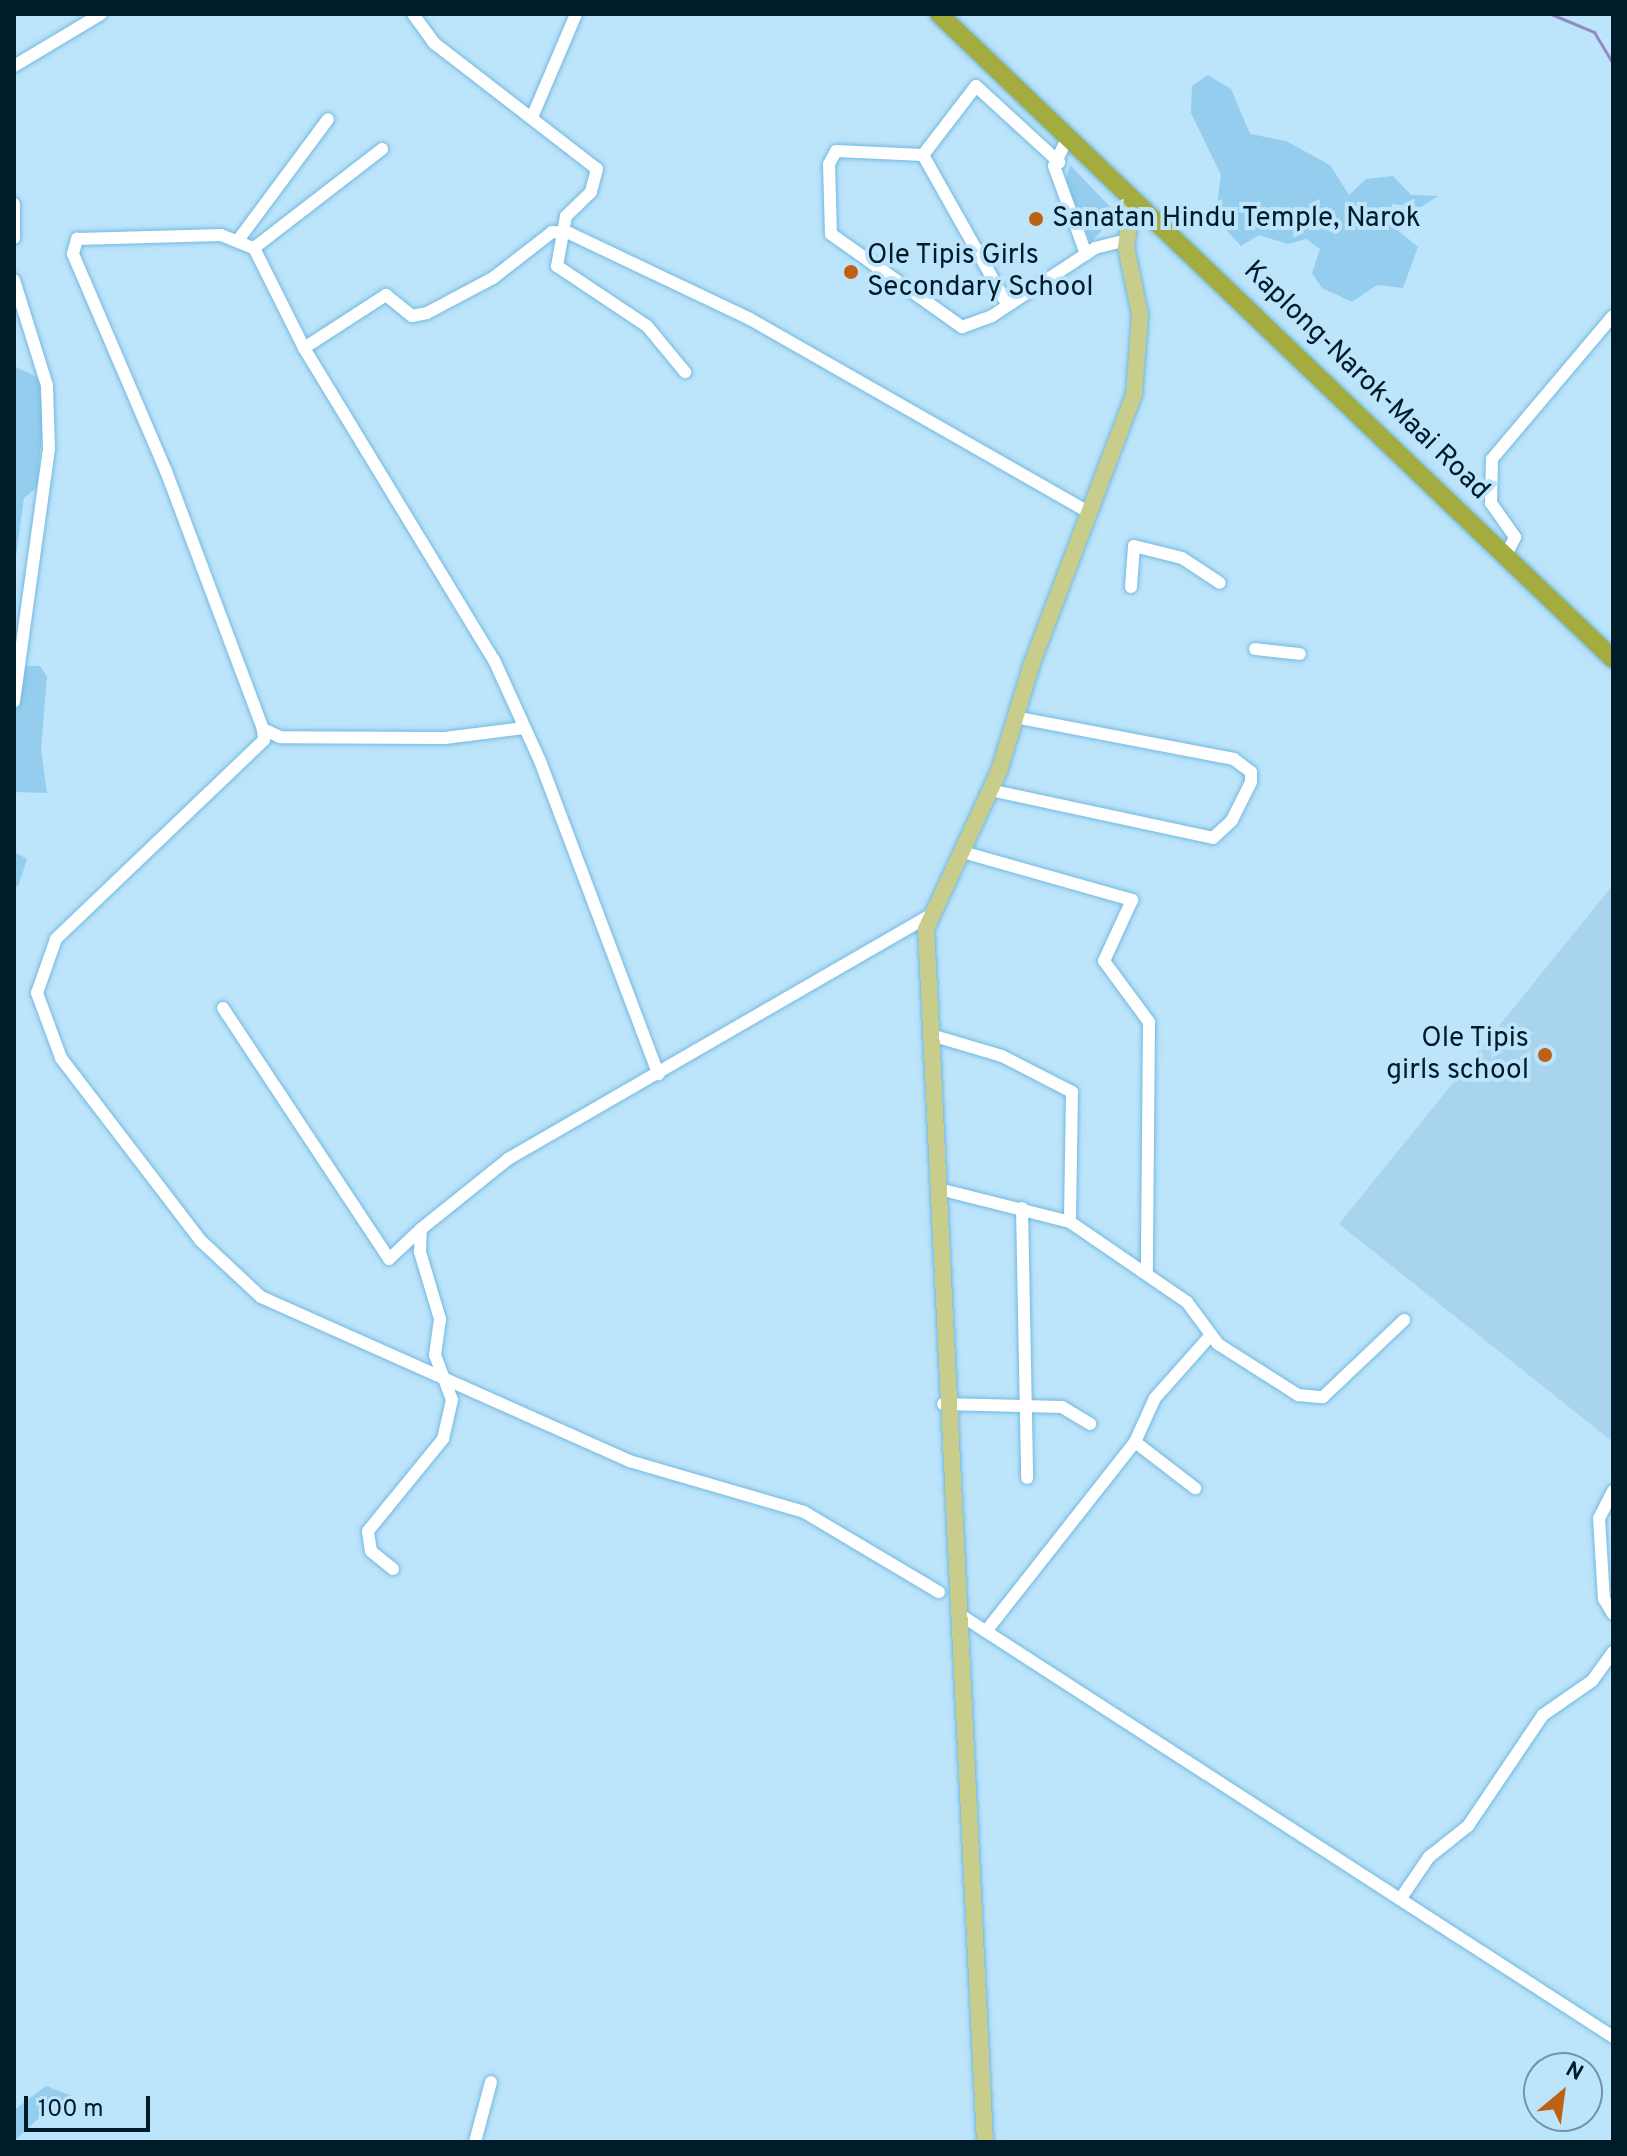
<!DOCTYPE html>
<html>
<head>
<meta charset="utf-8">
<style>
  body { margin:0 }
  #map { position:relative; width:1627px; height:2156px; overflow:hidden; background:#bce4fb; font-family:Overpass,sans-serif }
  div>[style] { position:absolute }
  .built>* { inset:0; background:#a8d4ee }
  .green>* { inset:0; background:#94cded }
  .stream>* { height:3px; margin:-1.5px; padding:0 1.5px; transform-origin:1.5px; border-radius:1.5px; background:#958ac2 }
  .roads { filter:drop-shadow(0 0 2px #74b9de) drop-shadow(0 0 2px #74b9de) }
  .minor>* { height:12px; margin:-6px; padding:0 6px; transform-origin:6px; border-radius:6px; background:#fff }
  .major>* { height:16px; margin:-8px; padding:0 8px; transform-origin:8px; border-radius:8px; background:#c8cd8c }
  .highway>* { height:18px; margin:-9px; padding:0 9px; transform-origin:9px; border-radius:9px; background:#a4ac40 }
  .dots>* { width:22px; height:22px; translate:-50% -50%; box-sizing:border-box; border:4px solid #bce4fb; border-radius:50% }
  span { translate:-50% -50%; white-space:nowrap; text-align:center; line-height:1.15; -webkit-text-stroke:8px #bce4fb; paint-order:stroke }
  .poi-label { font-size:28px; color:#001c2a }
  .left { translate:0 -50%; text-align:left }
  .right { translate:-100% -50%; text-align:right }
  .street-label { font-size:28px; color:#001c2a }
  .frame { position:absolute; inset:0; border:16px solid #001c2a; pointer-events:none }
  .north { position:absolute; left:1523px; top:2052px; width:80px; height:80px; box-sizing:border-box; background:#bce4fb; border:2px solid #7194a7; border-radius:50%; rotate:29deg; font-size:22px; font-weight:700; line-height:32px; text-align:center; color:#001c2a }
  .north::after { content:''; display:block; margin:auto; width:28px; height:36px; background:#be6112; clip-path:polygon(50% 0,100% 100%,50% 72%,0 100%) }
  .scale { position:absolute; left:24px; top:2096px; width:126px; height:36px; box-sizing:border-box; border:4px solid #001c2a; border-top:0; padding-left:10px; font-size:24px; line-height:28px; white-space:nowrap; color:#001c2a; -webkit-text-stroke:6px #bce4fb; paint-order:stroke }
</style>
</head>
<body>
<div id="map">
  <div class="built">
    <div style="clip-path:polygon(1613px 885px,1613px 1442px,1339px 1224px)"></div>
  </div>
  <div class="green">
    <div style="clip-path:polygon(1208px 75px,1231px 89px,1250px 134px,1286px 141px,1330px 165px,1349px 195px,1366px 179px,1393px 176px,1411px 195px,1438px 196px,1421px 207px,1392px 204px,1389px 223px,1418px 247px,1403px 288px,1377px 285px,1352px 302px,1322px 288px,1312px 273px,1320px 249px,1306px 239px,1288px 244px,1259px 235px,1241px 246px,1215px 218px,1221px 175px,1191px 113px,1192px 86px)"></div>
    <div style="clip-path:polygon(1070px 165px,1117px 214px,1091px 242px,1065px 184px)"></div>
    <div style="clip-path:polygon(14px 366px,39px 378px,43px 420px,37px 487px,24px 498px,14px 571px)"></div>
    <div style="clip-path:polygon(14px 666px,40px 666px,47px 677px,41px 749px,47px 793px,14px 792px)"></div>
    <div style="clip-path:polygon(14px 852px,27px 859px,18px 887px,14px 884px)"></div>
    <div style="clip-path:polygon(46px 2086px,72px 2096px,70px 2103px,52px 2106px,14px 2141px,14px 2110px)"></div>
  </div>
  <div class="stream">
    <div style="left:1551px;top:14px;width:47px;rotate:22.7deg"></div>
    <div style="left:1594px;top:32px;width:37px;rotate:59deg"></div>
  </div>
  <div class="roads">
    <div class="minor">
      <div style="left:413px;top:14px;width:36px;rotate:54deg"></div>
      <div style="left:434px;top:43px;width:206px;rotate:37.7deg"></div>
      <div style="left:597px;top:169px;width:24px;rotate:105deg"></div>
      <div style="left:591px;top:192px;width:35px;rotate:136deg"></div>
      <div style="left:566px;top:216px;width:51px;rotate:100.2deg"></div>
      <div style="left:557px;top:266px;width:108px;rotate:33.7deg"></div>
      <div style="left:647px;top:326px;width:60px;rotate:50.4deg"></div>
      <div style="left:14px;top:66px;width:101px;rotate:-30.9deg"></div>
      <div style="left:533px;top:115px;width:110px;rotate:-66.9deg"></div>
      <div style="left:1068px;top:137px;width:32px;rotate:116deg"></div>
      <div style="left:1054px;top:166px;width:94px;rotate:70deg"></div>
      <div style="left:923px;top:155px;width:87px;rotate:-177.4deg"></div>
      <div style="left:836px;top:151px;width:15px;rotate:118deg"></div>
      <div style="left:829px;top:164px;width:70px;rotate:88.4deg"></div>
      <div style="left:831px;top:234px;width:161px;rotate:35.4deg"></div>
      <div style="left:962px;top:327px;width:32px;rotate:-20deg"></div>
      <div style="left:992px;top:316px;width:123px;rotate:-33.4deg"></div>
      <div style="left:1095px;top:248px;width:32px;rotate:-14deg"></div>
      <div style="left:923px;top:155px;width:87px;rotate:-52.5deg"></div>
      <div style="left:976px;top:86px;width:113px;rotate:42.5deg"></div>
      <div style="left:923px;top:155px;width:171px;rotate:60.6deg"></div>
      <div style="left:14px;top:204px;width:34px;rotate:90deg"></div>
      <div style="left:239px;top:239px;width:149px;rotate:-53.4deg"></div>
      <div style="left:254px;top:248px;width:162px;rotate:-37.7deg"></div>
      <div style="left:14px;top:280px;width:110px;rotate:72.6deg"></div>
      <div style="left:47px;top:385px;width:64px;rotate:88.2deg"></div>
      <div style="left:49px;top:449px;width:255px;rotate:97.9deg"></div>
      <div style="left:304px;top:348px;width:98px;rotate:-32.9deg"></div>
      <div style="left:386px;top:295px;width:33px;rotate:39deg"></div>
      <div style="left:412px;top:316px;width:15px;rotate:-11deg"></div>
      <div style="left:427px;top:313px;width:75px;rotate:-27.9deg"></div>
      <div style="left:493px;top:278px;width:75px;rotate:-37.9deg"></div>
      <div style="left:552px;top:232px;width:17px;rotate:3deg"></div>
      <div style="left:569px;top:233px;width:200px;rotate:25.4deg"></div>
      <div style="left:750px;top:319px;width:390px;rotate:29.7deg"></div>
      <div style="left:1506px;top:555px;width:20px;rotate:-63deg"></div>
      <div style="left:1515px;top:537px;width:42px;rotate:-125.2deg"></div>
      <div style="left:1491px;top:503px;width:44px;rotate:-88.7deg"></div>
      <div style="left:1492px;top:459px;width:187px;rotate:-49.8deg"></div>
      <div style="left:1131px;top:587px;width:41px;rotate:-85.8deg"></div>
      <div style="left:1134px;top:546px;width:49px;rotate:14deg"></div>
      <div style="left:1182px;top:558px;width:45px;rotate:33.3deg"></div>
      <div style="left:1255px;top:649px;width:45px;rotate:6.3deg"></div>
      <div style="left:524px;top:728px;width:80px;rotate:172.8deg"></div>
      <div style="left:445px;top:738px;width:165px;rotate:-179.7deg"></div>
      <div style="left:280px;top:737px;width:19px;rotate:-155deg"></div>
      <div style="left:263px;top:729px;width:11px;rotate:85deg"></div>
      <div style="left:264px;top:740px;width:288px;rotate:136.3deg"></div>
      <div style="left:56px;top:939px;width:57px;rotate:109.4deg"></div>
      <div style="left:37px;top:993px;width:69px;rotate:69.7deg"></div>
      <div style="left:61px;top:1058px;width:229px;rotate:52.6deg"></div>
      <div style="left:200px;top:1240px;width:83px;rotate:43.1deg"></div>
      <div style="left:261px;top:1297px;width:403px;rotate:24deg"></div>
      <div style="left:629px;top:1461px;width:182px;rotate:16.2deg"></div>
      <div style="left:804px;top:1512px;width:157px;rotate:30.7deg"></div>
      <div style="left:263px;top:729px;width:276px;rotate:-110.6deg"></div>
      <div style="left:166px;top:471px;width:236px;rotate:-113.2deg"></div>
      <div style="left:73px;top:254px;width:16px;rotate:-75deg"></div>
      <div style="left:77px;top:239px;width:144px;rotate:-1.6deg"></div>
      <div style="left:221px;top:235px;width:35px;rotate:22deg"></div>
      <div style="left:254px;top:248px;width:112px;rotate:63.4deg"></div>
      <div style="left:304px;top:348px;width:365px;rotate:58.7deg"></div>
      <div style="left:494px;top:660px;width:111px;rotate:65.5deg"></div>
      <div style="left:540px;top:761px;width:335px;rotate:69.3deg"></div>
      <div style="left:990px;top:790px;width:228px;rotate:12.1deg"></div>
      <div style="left:1213px;top:838px;width:26px;rotate:-43deg"></div>
      <div style="left:1232px;top:820px;width:42px;rotate:-63.4deg"></div>
      <div style="left:1251px;top:782px;width:10px;rotate:-90deg"></div>
      <div style="left:1251px;top:772px;width:21px;rotate:-143deg"></div>
      <div style="left:1234px;top:759px;width:219px;rotate:-169.2deg"></div>
      <div style="left:966px;top:853px;width:173px;rotate:15.8deg"></div>
      <div style="left:1132px;top:900px;width:67px;rotate:114.7deg"></div>
      <div style="left:1104px;top:961px;width:76px;rotate:53.6deg"></div>
      <div style="left:1149px;top:1022px;width:252px;rotate:90.5deg"></div>
      <div style="left:223px;top:1008px;width:301px;rotate:56.5deg"></div>
      <div style="left:389px;top:1259px;width:44px;rotate:-43.2deg"></div>
      <div style="left:931px;top:1035px;width:74px;rotate:16.5deg"></div>
      <div style="left:1002px;top:1056px;width:79px;rotate:27.2deg"></div>
      <div style="left:1072px;top:1092px;width:130px;rotate:90.9deg"></div>
      <div style="left:939px;top:1189px;width:135px;rotate:14.1deg"></div>
      <div style="left:1070px;top:1222px;width:142px;rotate:34.4deg"></div>
      <div style="left:1187px;top:1302px;width:52px;rotate:53.6deg"></div>
      <div style="left:1218px;top:1344px;width:95px;rotate:32.5deg"></div>
      <div style="left:1298px;top:1395px;width:25px;rotate:5deg"></div>
      <div style="left:1323px;top:1397px;width:112px;rotate:-43.5deg"></div>
      <div style="left:1022px;top:1208px;width:270px;rotate:88.9deg"></div>
      <div style="left:943px;top:1404px;width:119px;rotate:1.4deg"></div>
      <div style="left:1062px;top:1407px;width:33px;rotate:31deg"></div>
      <div style="left:1135px;top:1442px;width:76px;rotate:37.5deg"></div>
      <div style="left:1613px;top:1491px;width:30px;rotate:117deg"></div>
      <div style="left:1599px;top:1518px;width:81px;rotate:86.5deg"></div>
      <div style="left:1604px;top:1599px;width:17px;rotate:59deg"></div>
      <div style="left:393px;top:1569px;width:28px;rotate:-141deg"></div>
      <div style="left:371px;top:1551px;width:20px;rotate:-99deg"></div>
      <div style="left:368px;top:1531px;width:119px;rotate:-50.8deg"></div>
      <div style="left:443px;top:1439px;width:40px;rotate:-77deg"></div>
      <div style="left:452px;top:1400px;width:48px;rotate:-110.7deg"></div>
      <div style="left:435px;top:1355px;width:36px;rotate:-82deg"></div>
      <div style="left:440px;top:1319px;width:70px;rotate:-106.6deg"></div>
      <div style="left:420px;top:1252px;width:23px;rotate:-88deg"></div>
      <div style="left:421px;top:1229px;width:112px;rotate:-38.8deg"></div>
      <div style="left:508px;top:1159px;width:485px;rotate:-30deg"></div>
      <div style="left:959px;top:1614px;width:779px;rotate:32.89deg"></div>
      <div style="left:987px;top:1630px;width:239px;rotate:-51.8deg"></div>
      <div style="left:1135px;top:1442px;width:48px;rotate:-65.6deg"></div>
      <div style="left:1155px;top:1398px;width:84px;rotate:-48.4deg"></div>
      <div style="left:1401px;top:1898px;width:50px;rotate:-55.7deg"></div>
      <div style="left:1429px;top:1857px;width:50px;rotate:-38.5deg"></div>
      <div style="left:1468px;top:1826px;width:134px;rotate:-56deg"></div>
      <div style="left:1543px;top:1715px;width:60px;rotate:-34.8deg"></div>
      <div style="left:1592px;top:1681px;width:36px;rotate:-54deg"></div>
      <div style="left:475px;top:2142px;width:62px;rotate:-75.1deg"></div>
    </div>
    <div class="major">
      <div style="left:985px;top:2142px;width:1214px;rotate:-92.78deg"></div>
      <div style="left:926px;top:929px;width:174px;rotate:-65.2deg"></div>
      <div style="left:999px;top:771px;width:113px;rotate:-73deg"></div>
      <div style="left:1032px;top:663px;width:287px;rotate:-69.2deg"></div>
      <div style="left:1134px;top:395px;width:80px;rotate:-85.7deg"></div>
      <div style="left:1140px;top:315px;width:69px;rotate:-101.6deg"></div>
      <div style="left:1126px;top:247px;width:49px;rotate:-81.9deg"></div>
    </div>
    <div class="highway">
      <div style="left:939px;top:14px;width:933px;rotate:43.74deg"></div>
    </div>
  </div>
  <div class="dots">
    <div style="left:1036px;top:219px;background:#be6112"></div>
    <div style="left:851px;top:272px;background:#be6112"></div>
    <div style="left:1545px;top:1055px;background:#be6112"></div>
  </div>
  <div class="poi-label">
    <span class="left" style="left:1052px;top:219px">Sanatan Hindu Temple, Narok</span>
    <span class="left" style="left:867px;top:272px">Ole Tipis Girls<br>Secondary School</span>
    <span class="right" style="left:1529px;top:1055px">Ole Tipis<br>girls school</span>
  </div>
  <div class="street-label">
    <span style="left:1366px;top:381px;rotate:44deg">Kaplong-Narok-Maai Road</span>
  </div>
  <div class="frame"></div>
  <div class="north">N</div>
  <div class="scale">100 m</div>
</div>
</body>
</html>
